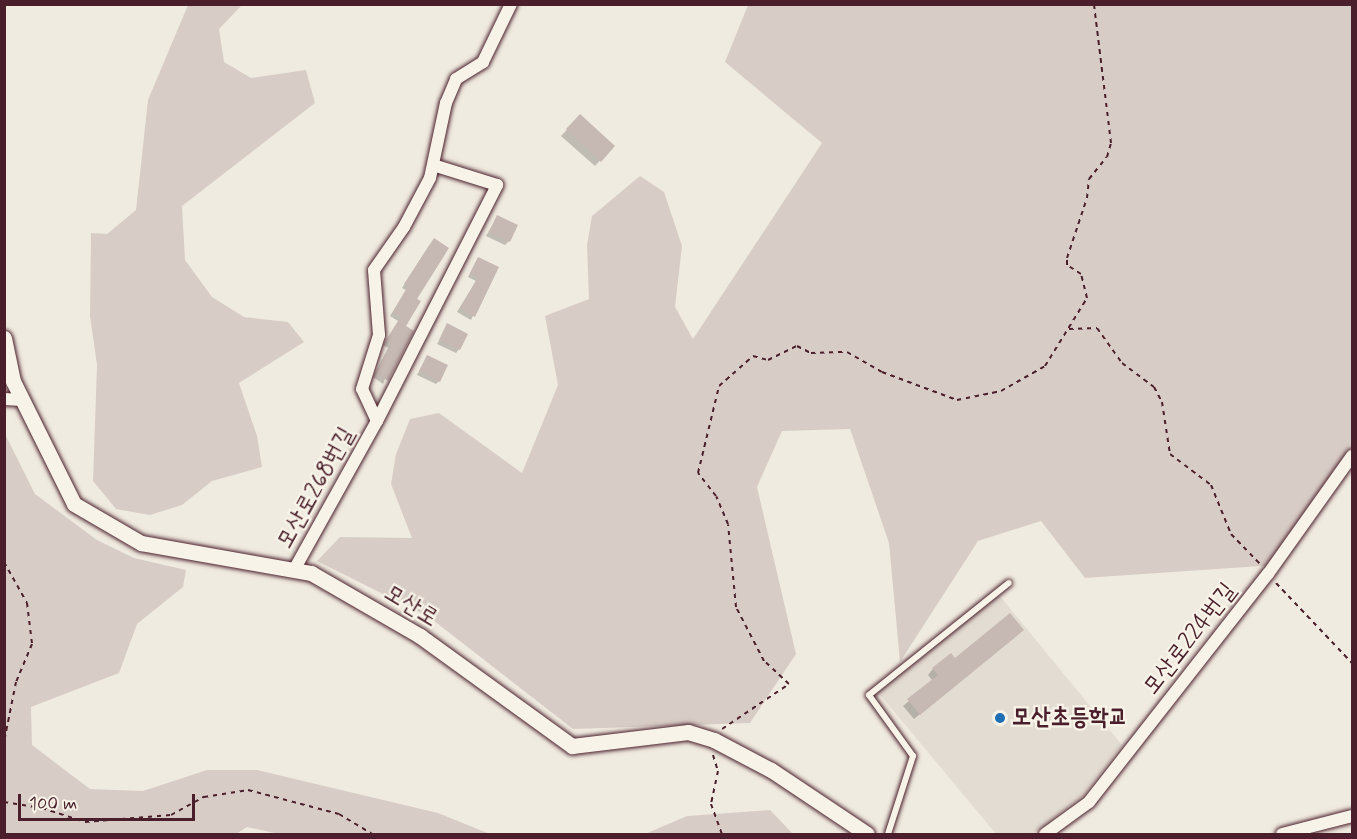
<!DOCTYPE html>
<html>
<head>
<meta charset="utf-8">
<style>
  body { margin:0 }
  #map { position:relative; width:1357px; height:839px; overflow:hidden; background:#f0ebe0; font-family:Mynerve,"Poor Story",sans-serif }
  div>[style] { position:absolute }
  .built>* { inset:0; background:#e3dcd2 }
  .green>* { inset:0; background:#d8cdc6 }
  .shadow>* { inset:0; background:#0003 }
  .building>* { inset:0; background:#c6b8b3 }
  .path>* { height:2px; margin-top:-1px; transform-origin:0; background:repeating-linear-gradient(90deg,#4a1f2b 0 4.5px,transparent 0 9px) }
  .roads { filter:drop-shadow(0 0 2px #4a1f2b) drop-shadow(0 0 2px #4a1f2b) }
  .service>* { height:6px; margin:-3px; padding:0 3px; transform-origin:3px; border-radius:3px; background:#f7f3e8 }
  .minor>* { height:12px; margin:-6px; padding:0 6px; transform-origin:6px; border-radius:6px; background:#f7f3e8 }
  .tertiary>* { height:15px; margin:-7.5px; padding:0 7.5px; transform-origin:7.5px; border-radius:7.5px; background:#f7f3e8 }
  .dots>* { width:16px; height:16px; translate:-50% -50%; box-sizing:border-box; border:3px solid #f7f3e8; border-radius:50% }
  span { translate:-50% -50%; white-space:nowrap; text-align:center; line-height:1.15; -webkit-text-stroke:4.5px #f7f3e8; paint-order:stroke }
  .street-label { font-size:24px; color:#4a1f2b }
  .poi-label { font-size:24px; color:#4a1f2b; font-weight:700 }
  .left { translate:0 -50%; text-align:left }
  .frame { position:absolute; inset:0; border:6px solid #4a1f2b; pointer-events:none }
  .scale { position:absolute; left:18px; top:794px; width:177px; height:27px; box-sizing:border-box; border:3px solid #4a1f2b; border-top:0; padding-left:8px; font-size:18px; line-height:21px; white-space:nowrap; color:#4a1f2b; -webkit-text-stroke:4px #f7f3e8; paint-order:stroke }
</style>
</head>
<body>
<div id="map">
  <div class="built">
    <div style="clip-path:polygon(999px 595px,1122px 745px,1084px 795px,1032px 834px,996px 834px,877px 691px)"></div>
  </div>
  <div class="green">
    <div style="clip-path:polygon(188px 5px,242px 5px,219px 29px,224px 62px,251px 78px,306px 70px,315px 103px,182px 206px,185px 260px,212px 297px,244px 317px,288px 322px,304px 342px,239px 383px,257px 436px,262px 467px,212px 481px,182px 505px,150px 515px,116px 509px,93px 481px,97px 365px,90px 316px,91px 233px,107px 234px,136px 210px,148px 100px)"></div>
    <div style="clip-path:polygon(748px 5px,1352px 5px,1352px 446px,1275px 565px,1085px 578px,1041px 521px,978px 541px,900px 662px,889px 543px,850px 429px,782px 431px,757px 487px,796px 654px,750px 723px,573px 729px,429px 617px,317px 561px,340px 537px,412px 538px,391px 484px,396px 454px,410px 419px,439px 413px,522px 473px,558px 385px,545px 316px,589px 299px,587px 245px,592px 216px,640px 176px,664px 192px,682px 246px,675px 307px,693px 339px,822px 143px,725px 62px)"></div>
    <div style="clip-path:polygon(4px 432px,35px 494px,97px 540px,134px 558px,186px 570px,183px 587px,137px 624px,119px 673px,31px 707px,32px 745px,90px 789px,143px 791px,207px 770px,257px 770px,438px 813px,490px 834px,279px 834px,247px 827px,236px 834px,5px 834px)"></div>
    <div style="clip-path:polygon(770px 810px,793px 834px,645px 834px,687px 816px)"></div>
  </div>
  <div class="shadow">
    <div style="clip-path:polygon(580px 116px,613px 146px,595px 166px,561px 136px)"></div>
    <div style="clip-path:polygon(497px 217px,509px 241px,505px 245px,486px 236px)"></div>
    <div style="clip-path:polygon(430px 244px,415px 300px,383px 384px,373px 377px,388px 348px,383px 345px,398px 321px,390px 316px,406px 290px,402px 288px)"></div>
    <div style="clip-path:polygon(478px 258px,497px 267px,471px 320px,457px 312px,476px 281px,468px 277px)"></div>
    <div style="clip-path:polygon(448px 325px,459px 349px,456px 353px,437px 344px)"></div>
    <div style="clip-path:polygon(427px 357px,439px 381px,436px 384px,417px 375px)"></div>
    <div style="clip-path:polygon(1016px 636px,914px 719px,903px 706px,933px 681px,928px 675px,933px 669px)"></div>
  </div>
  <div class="building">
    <div style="clip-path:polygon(580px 114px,615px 146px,601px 162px,566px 129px)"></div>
    <div style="clip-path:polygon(497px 215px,518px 225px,510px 242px,489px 232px)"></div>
    <div style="clip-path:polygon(434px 238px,449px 248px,417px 299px,421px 301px,406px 326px,414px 331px,388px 381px,376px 373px,391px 344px,386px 341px,401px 317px,393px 312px,408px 286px,404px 284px)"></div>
    <div style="clip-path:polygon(478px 257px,499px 267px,475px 317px,460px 308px,478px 277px,470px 273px)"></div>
    <div style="clip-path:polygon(447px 323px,468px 334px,460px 350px,439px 340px)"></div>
    <div style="clip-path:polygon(427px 355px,448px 365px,440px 382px,419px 371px)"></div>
    <div style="clip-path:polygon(1010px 613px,1024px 630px,920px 715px,907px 699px,938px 675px,932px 668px,951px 653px,955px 658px)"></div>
  </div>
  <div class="path">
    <div style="left:1069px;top:329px;width:28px;rotate:-2deg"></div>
    <div style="left:1097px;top:328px;width:43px;rotate:54.5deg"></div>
    <div style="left:1122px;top:363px;width:40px;rotate:37deg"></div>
    <div style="left:1154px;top:387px;width:17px;rotate:62deg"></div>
    <div style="left:1162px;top:402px;width:53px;rotate:81.3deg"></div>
    <div style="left:1170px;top:454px;width:51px;rotate:37.1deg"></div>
    <div style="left:1211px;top:485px;width:53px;rotate:67.8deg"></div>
    <div style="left:1231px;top:534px;width:43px;rotate:45.9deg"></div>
    <div style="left:4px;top:562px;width:47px;rotate:60.7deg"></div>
    <div style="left:27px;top:603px;width:41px;rotate:83deg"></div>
    <div style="left:32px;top:644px;width:41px;rotate:112.8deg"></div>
    <div style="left:16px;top:682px;width:61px;rotate:101.3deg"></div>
    <div style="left:1276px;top:583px;width:110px;rotate:46.5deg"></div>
    <div style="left:722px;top:729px;width:81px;rotate:-33.9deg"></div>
    <div style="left:789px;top:684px;width:34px;rotate:-137deg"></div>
    <div style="left:764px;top:661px;width:61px;rotate:-117.4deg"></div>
    <div style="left:736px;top:607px;width:83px;rotate:-95.5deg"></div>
    <div style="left:728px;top:524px;width:30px;rotate:-113deg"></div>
    <div style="left:716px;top:496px;width:29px;rotate:-128deg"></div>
    <div style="left:698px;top:473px;width:89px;rotate:-76.4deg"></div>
    <div style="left:719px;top:386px;width:45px;rotate:-41.4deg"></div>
    <div style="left:753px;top:356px;width:16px;rotate:15deg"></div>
    <div style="left:768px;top:360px;width:32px;rotate:-26deg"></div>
    <div style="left:797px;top:346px;width:16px;rotate:27deg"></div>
    <div style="left:811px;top:353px;width:36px;rotate:-2deg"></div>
    <div style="left:847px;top:352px;width:40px;rotate:29.7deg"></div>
    <div style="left:882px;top:372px;width:80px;rotate:20.5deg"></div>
    <div style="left:957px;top:400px;width:45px;rotate:-11.6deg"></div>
    <div style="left:1001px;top:391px;width:51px;rotate:-29.6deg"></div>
    <div style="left:1045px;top:366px;width:80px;rotate:-58.3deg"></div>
    <div style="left:1087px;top:298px;width:25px;rotate:-104deg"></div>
    <div style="left:1081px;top:274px;width:17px;rotate:-147deg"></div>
    <div style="left:1067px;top:265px;width:7px;rotate:-90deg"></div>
    <div style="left:1067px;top:258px;width:63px;rotate:-71.6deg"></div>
    <div style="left:1087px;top:198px;width:19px;rotate:-84deg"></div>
    <div style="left:1089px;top:179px;width:28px;rotate:-51deg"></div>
    <div style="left:1107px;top:157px;width:15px;rotate:-74deg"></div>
    <div style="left:1111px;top:143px;width:140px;rotate:-97deg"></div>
    <div style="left:713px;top:755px;width:17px;rotate:73deg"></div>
    <div style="left:718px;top:771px;width:34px;rotate:102deg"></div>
    <div style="left:711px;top:804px;width:32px;rotate:70deg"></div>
    <div style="left:4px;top:802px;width:38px;rotate:9deg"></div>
    <div style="left:42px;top:808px;width:45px;rotate:18deg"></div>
    <div style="left:85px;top:822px;width:86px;rotate:-4.7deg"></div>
    <div style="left:171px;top:815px;width:38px;rotate:-29deg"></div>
    <div style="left:204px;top:797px;width:45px;rotate:-9deg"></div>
    <div style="left:248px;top:790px;width:94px;rotate:14.8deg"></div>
    <div style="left:339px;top:814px;width:39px;rotate:31deg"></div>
  </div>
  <div class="roads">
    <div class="service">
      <div style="left:888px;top:834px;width:82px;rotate:-72.2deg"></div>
      <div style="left:913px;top:756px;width:75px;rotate:-125.8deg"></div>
      <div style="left:869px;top:695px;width:179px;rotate:-38.7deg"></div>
    </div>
    <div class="minor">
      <div style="left:4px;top:399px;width:18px;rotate:3deg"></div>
      <div style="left:377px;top:421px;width:265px;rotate:-63deg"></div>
      <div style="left:497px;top:185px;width:67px;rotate:-162.6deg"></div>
      <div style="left:294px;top:570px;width:171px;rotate:-60.9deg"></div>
      <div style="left:377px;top:421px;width:35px;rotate:-115deg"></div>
      <div style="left:362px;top:389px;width:57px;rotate:-72.5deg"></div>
      <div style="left:379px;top:335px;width:65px;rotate:-94.4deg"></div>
      <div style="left:374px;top:270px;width:52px;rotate:-55.1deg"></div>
      <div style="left:404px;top:227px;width:55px;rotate:-62deg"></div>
      <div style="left:430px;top:178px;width:77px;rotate:-78deg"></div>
      <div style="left:446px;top:103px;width:26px;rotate:-67deg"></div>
      <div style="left:456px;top:79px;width:32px;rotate:-32deg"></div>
      <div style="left:483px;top:62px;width:64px;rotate:-64.2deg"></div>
      <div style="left:1045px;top:834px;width:54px;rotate:-36deg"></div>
      <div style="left:1089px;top:802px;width:290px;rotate:-51.9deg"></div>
      <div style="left:1268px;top:574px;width:145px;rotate:-54.6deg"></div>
      <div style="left:1282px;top:834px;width:72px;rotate:-14.4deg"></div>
    </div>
    <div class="tertiary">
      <div style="left:4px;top:338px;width:44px;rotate:78.2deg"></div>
      <div style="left:13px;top:381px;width:137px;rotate:63.6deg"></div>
      <div style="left:74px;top:504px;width:78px;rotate:30.2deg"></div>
      <div style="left:141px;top:543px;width:173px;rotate:10deg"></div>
      <div style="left:311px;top:573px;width:126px;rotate:30deg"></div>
      <div style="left:420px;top:636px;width:188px;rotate:35.9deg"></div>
      <div style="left:572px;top:746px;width:117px;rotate:-6.9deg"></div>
      <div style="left:688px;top:732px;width:27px;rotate:17deg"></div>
      <div style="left:714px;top:740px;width:64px;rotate:27.8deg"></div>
      <div style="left:771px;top:770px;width:115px;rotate:33.7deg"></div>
    </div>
  </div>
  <div class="dots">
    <div style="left:1000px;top:718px;background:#1f6fb2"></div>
  </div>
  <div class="street-label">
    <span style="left:316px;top:488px;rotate:-61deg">모산로268번길</span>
    <span style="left:411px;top:606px;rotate:31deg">모산로</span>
    <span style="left:1190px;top:639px;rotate:-52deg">모산로224번길</span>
  </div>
  <div class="poi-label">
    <span class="left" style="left:1012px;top:718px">모산초등학교</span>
  </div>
  <div class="frame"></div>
  <div class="scale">100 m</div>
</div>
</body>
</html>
